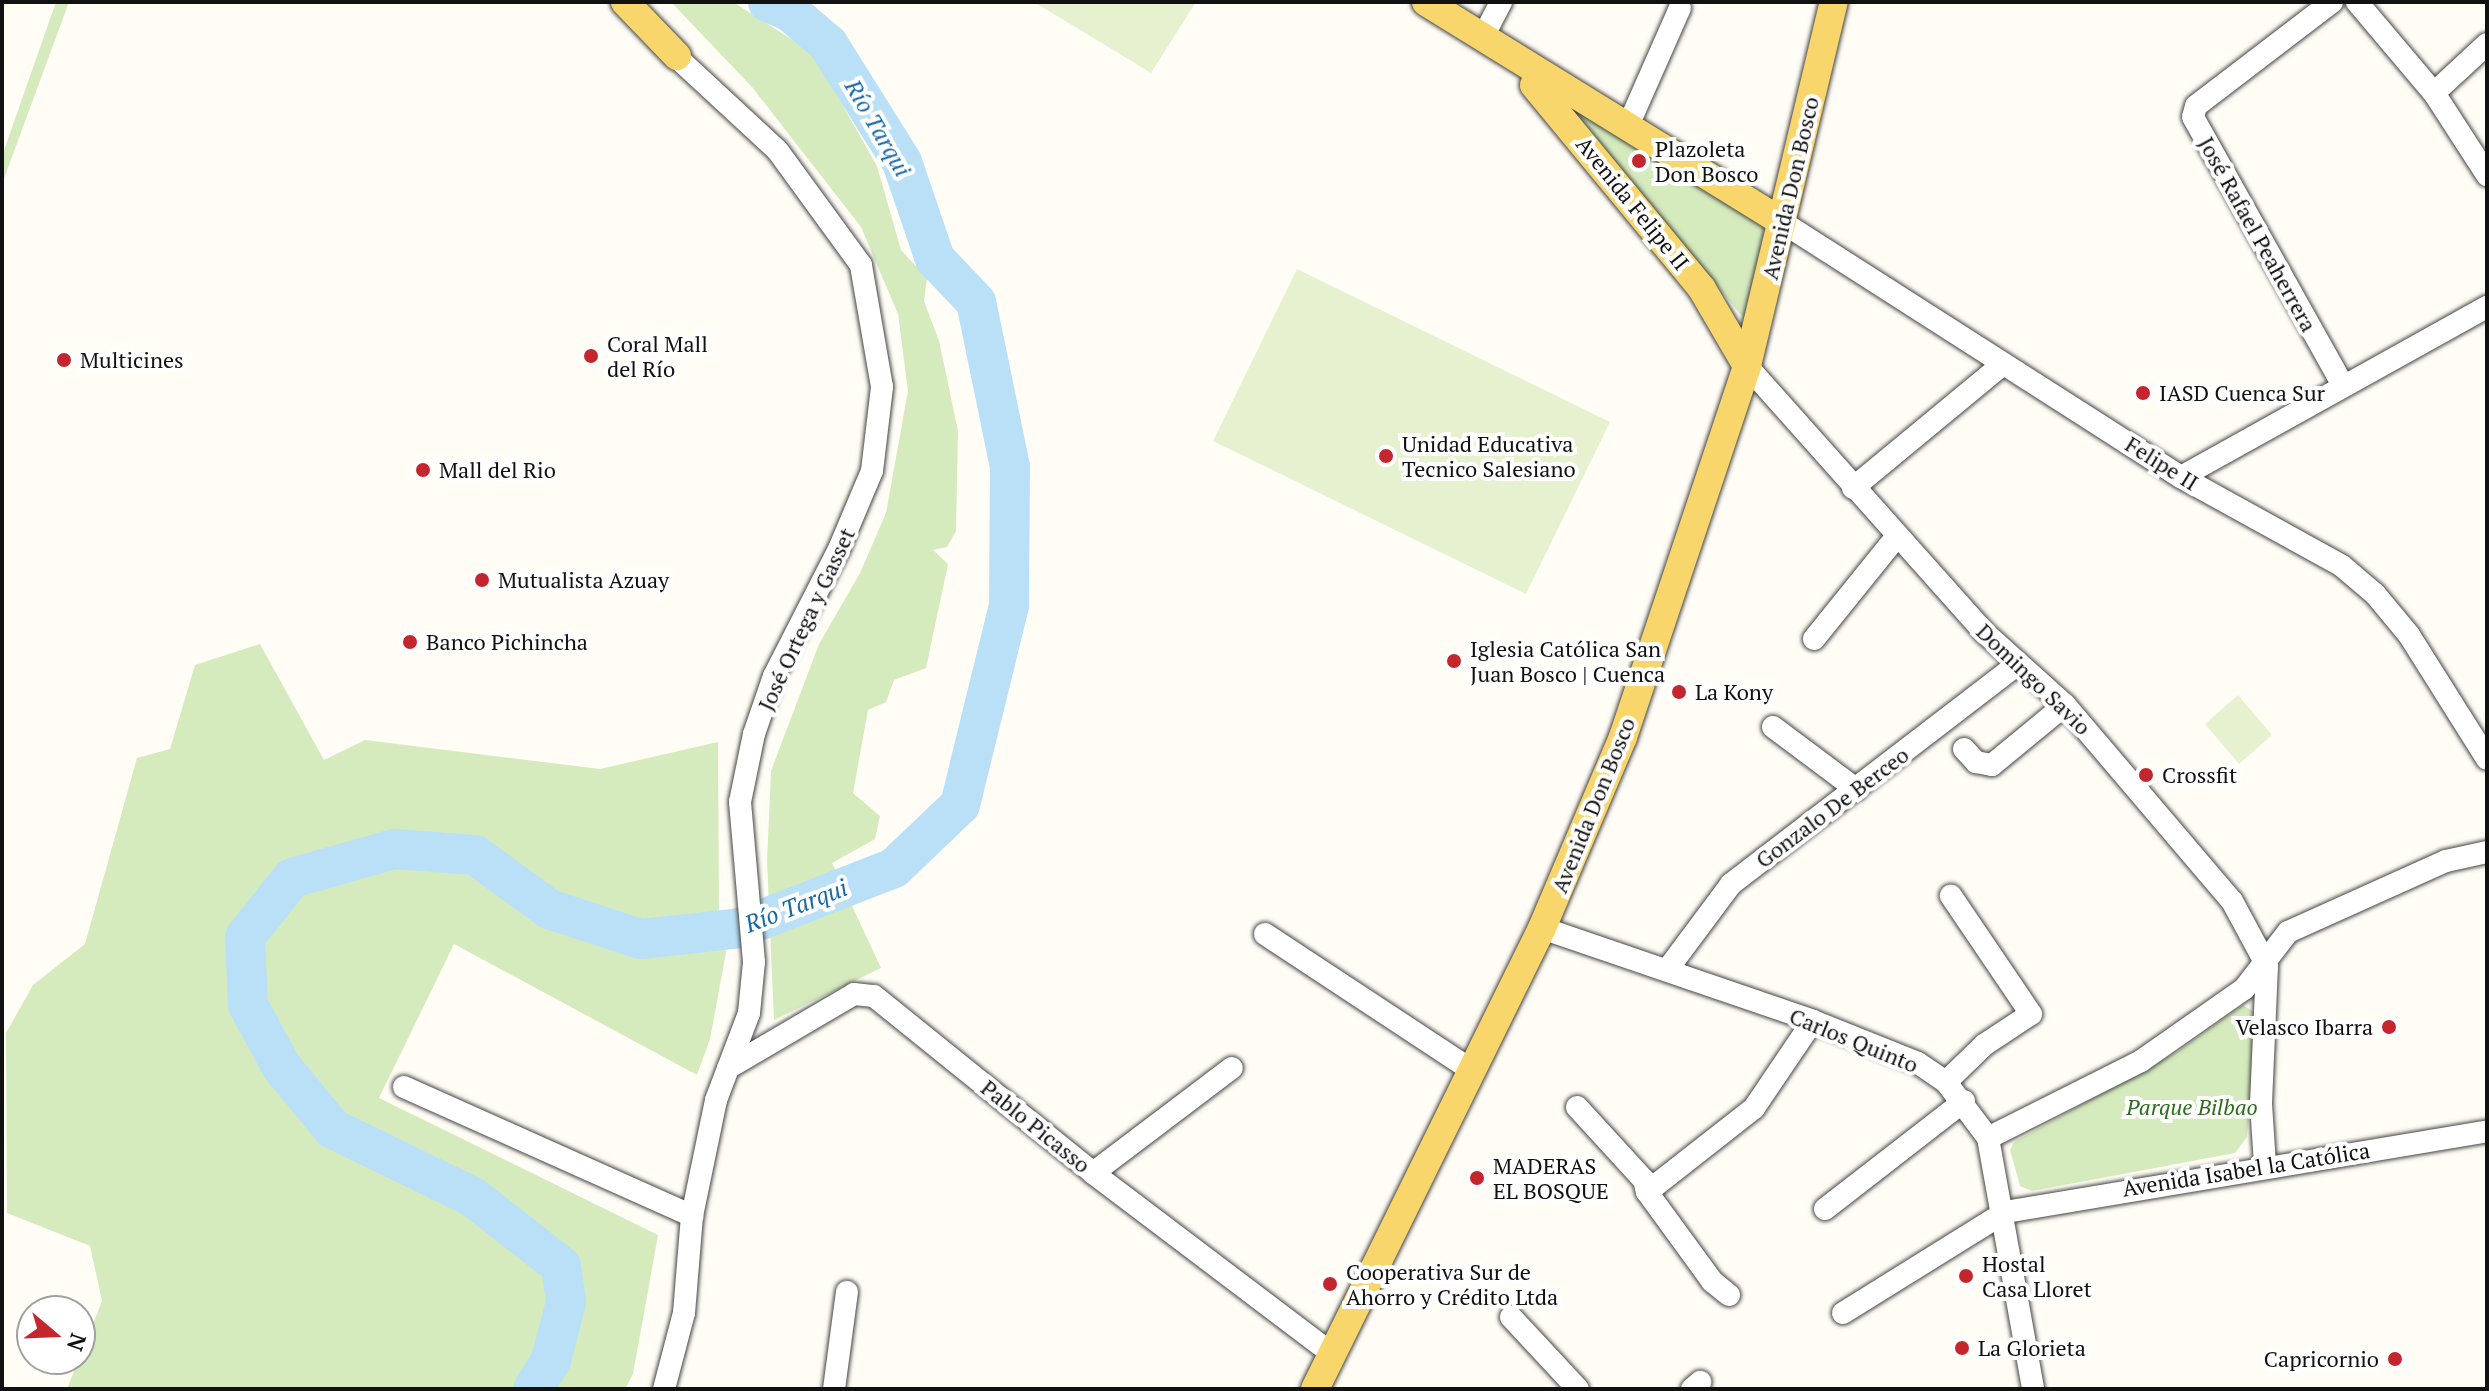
<!DOCTYPE html>
<html>
<head>
<meta charset="utf-8">
<style>
  body { margin:0 }
  #map { position:relative; width:2489px; height:1391px; overflow:hidden; background:#fffdf5; font-family:"PT Serif",serif }
  div>[style] { position:absolute }
  .green>* { inset:0; background:#d5ebbd }
  .pitch>* { inset:0; background:#e6f2cf }
  .river>* { height:40px; margin:-20px; padding:0 20px; transform-origin:20px; border-radius:20px; background:#b9e0f7 }
  .roads { filter:drop-shadow(0 0 2px #444) drop-shadow(0 0 2px #444) }
  .minor>* { height:22px; margin:-11px; padding:0 11px; transform-origin:11px; border-radius:11px; background:#fff }
  .major>* { height:28px; margin:-14px; padding:0 14px; transform-origin:14px; border-radius:14px; background:#f9d66b }
  .dots>* { width:22px; height:22px; translate:-50% -50%; box-sizing:border-box; border:4px solid #fff; border-radius:50% }
  span { translate:-50% -50%; white-space:nowrap; text-align:center; line-height:1.15; -webkit-text-stroke:8px #fff; paint-order:stroke }
  .poi-label { font-size:22px; color:#111 }
  .left { translate:0 -50%; text-align:left }
  .right { translate:-100% -50%; text-align:right }
  .street-label { font-size:22px; color:#111 }
  .park-label { font-size:22px; color:#2f6b1f; font-style:italic }
  .water-label { font-size:24px; color:#1768a6; font-style:italic }
  .frame { position:absolute; inset:0; border:4px solid #111; pointer-events:none }
  .north { position:absolute; left:16px; top:1295px; width:80px; height:80px; box-sizing:border-box; background:#fff; border:2px solid #a0a0a0; border-radius:50%; rotate:109deg; font-size:22px; font-weight:700; line-height:32px; text-align:center; color:#111 }
  .north::after { content:''; display:block; margin:auto; width:28px; height:36px; background:#c4262e; clip-path:polygon(50% 0,100% 100%,50% 72%,0 100%) }
</style>
</head>
<body>
<div id="map">
  <div class="green">
    <div style="clip-path:polygon(56px 2px,69px 2px,2px 184px,2px 156px)"></div>
    <div style="clip-path:polygon(671px 2px,733px 2px,813px 53px,877px 166px,901px 250px,927px 278px,924px 301px,939px 341px,958px 431px,956px 531px,947px 547px,933px 550px,948px 564px,926px 668px,894px 680px,886px 702px,868px 710px,853px 793px,880px 816px,875px 839px,832px 863px,881px 968px,774px 1020px,767px 861px,771px 771px,819px 644px,860px 573px,886px 513px,908px 391px,898px 314px,861px 227px,752px 87px)"></div>
    <div style="clip-path:polygon(1558px 92px,1768px 229px,1745px 320px)"></div>
    <div style="clip-path:polygon(260px 644px,324px 760px,365px 740px,600px 769px,718px 742px,719px 914px,726px 952px,710px 1039px,697px 1075px,454px 944px,379px 1098px,658px 1235px,633px 1374px,625px 1389px,67px 1389px,102px 1301px,90px 1246px,7px 1213px,6px 1033px,33px 985px,85px 944px,137px 758px,170px 749px,195px 665px)"></div>
    <div style="clip-path:polygon(2243px 1005px,2257px 1014px,2247px 1137px,2235px 1153px,2032px 1191px,2020px 1186px,2010px 1150px,2014px 1142px,2177px 1052px)"></div>
  </div>
  <div class="pitch">
    <div style="clip-path:polygon(1034px 2px,1196px 2px,1151px 73px)"></div>
    <div style="clip-path:polygon(1297px 269px,1610px 422px,1526px 594px,1213px 441px)"></div>
    <div style="clip-path:polygon(2238px 695px,2272px 735px,2239px 764px,2205px 724px)"></div>
  </div>
  <div class="river">
    <div style="left:533px;top:1389px;width:34px;rotate:-58deg"></div>
    <div style="left:551px;top:1360px;width:60px;rotate:-75.5deg"></div>
    <div style="left:566px;top:1302px;width:36px;rotate:-98deg"></div>
    <div style="left:561px;top:1266px;width:112px;rotate:-141.9deg"></div>
    <div style="left:473px;top:1197px;width:156px;rotate:-154.1deg"></div>
    <div style="left:333px;top:1129px;width:82px;rotate:-129.5deg"></div>
    <div style="left:281px;top:1066px;width:69px;rotate:-118.4deg"></div>
    <div style="left:248px;top:1005px;width:68px;rotate:-92.5deg"></div>
    <div style="left:245px;top:937px;width:75px;rotate:-51.5deg"></div>
    <div style="left:292px;top:878px;width:106px;rotate:-15.9deg"></div>
    <div style="left:394px;top:849px;width:81px;rotate:4.2deg"></div>
    <div style="left:475px;top:855px;width:92px;rotate:36.1deg"></div>
    <div style="left:549px;top:909px;width:97px;rotate:18.1deg"></div>
    <div style="left:641px;top:939px;width:100px;rotate:-6.3deg"></div>
    <div style="left:740px;top:928px;width:165px;rotate:-21.3deg"></div>
    <div style="left:894px;top:868px;width:91px;rotate:-43.7deg"></div>
    <div style="left:960px;top:805px;width:206px;rotate:-76.2deg"></div>
    <div style="left:1009px;top:605px;width:138px;rotate:-89.6deg"></div>
    <div style="left:1010px;top:467px;width:168px;rotate:-101.6deg"></div>
    <div style="left:976px;top:302px;width:59px;rotate:-133.6deg"></div>
    <div style="left:935px;top:259px;width:102px;rotate:-108.8deg"></div>
    <div style="left:902px;top:162px;width:139px;rotate:-122.1deg"></div>
    <div style="left:828px;top:44px;width:51px;rotate:-139.8deg"></div>
    <div style="left:789px;top:11px;width:23px;rotate:-157deg"></div>
  </div>
  <div class="roads">
    <div class="minor">
      <div style="left:2332px;top:2px;width:171px;rotate:142.6deg"></div>
      <div style="left:2196px;top:106px;width:11px;rotate:105deg"></div>
      <div style="left:2193px;top:117px;width:306px;rotate:60.8deg"></div>
      <div style="left:2357px;top:2px;width:119px;rotate:49.8deg"></div>
      <div style="left:2434px;top:93px;width:98px;rotate:57.1deg"></div>
      <div style="left:1482px;top:39px;width:42px;rotate:-62.8deg"></div>
      <div style="left:2434px;top:93px;width:72px;rotate:-42.8deg"></div>
      <div style="left:1627px;top:128px;width:131px;rotate:-66.2deg"></div>
      <div style="left:1782px;top:222px;width:474px;rotate:32.6deg"></div>
      <div style="left:2181px;top:477px;width:184px;rotate:28.9deg"></div>
      <div style="left:2342px;top:566px;width:43px;rotate:40.3deg"></div>
      <div style="left:2375px;top:594px;width:53px;rotate:50.3deg"></div>
      <div style="left:2409px;top:635px;width:146px;rotate:57.8deg"></div>
      <div style="left:1747px;top:366px;width:358px;rotate:48.3deg"></div>
      <div style="left:1985px;top:633px;width:108px;rotate:42deg"></div>
      <div style="left:2065px;top:705px;width:257px;rotate:49.6deg"></div>
      <div style="left:2232px;top:901px;width:74px;rotate:61.7deg"></div>
      <div style="left:2267px;top:966px;width:138px;rotate:92.5deg"></div>
      <div style="left:2261px;top:1104px;width:60px;rotate:86.2deg"></div>
      <div style="left:2181px;top:477px;width:350px;rotate:-29.1deg"></div>
      <div style="left:1853px;top:488px;width:195px;rotate:-39.6deg"></div>
      <div style="left:1814px;top:639px;width:132px;rotate:-51.1deg"></div>
      <div style="left:1773px;top:727px;width:104px;rotate:36.8deg"></div>
      <div style="left:1964px;top:749px;width:18px;rotate:47deg"></div>
      <div style="left:1976px;top:762px;width:16px;rotate:11deg"></div>
      <div style="left:1992px;top:765px;width:94px;rotate:-39.4deg"></div>
      <div style="left:1542px;top:928px;width:287px;rotate:18.9deg"></div>
      <div style="left:1813px;top:1021px;width:113px;rotate:21.8deg"></div>
      <div style="left:1918px;top:1063px;width:34px;rotate:34deg"></div>
      <div style="left:1946px;top:1082px;width:70px;rotate:53.1deg"></div>
      <div style="left:1988px;top:1138px;width:255px;rotate:79.8deg"></div>
      <div style="left:1265px;top:934px;width:247px;rotate:33.4deg"></div>
      <div style="left:1667px;top:970px;width:107px;rotate:-53.3deg"></div>
      <div style="left:1731px;top:884px;width:362px;rotate:-37.5deg"></div>
      <div style="left:728px;top:1068px;width:146px;rotate:-30.4deg"></div>
      <div style="left:854px;top:994px;width:20px;rotate:6deg"></div>
      <div style="left:874px;top:996px;width:282px;rotate:38.9deg"></div>
      <div style="left:1093px;top:1173px;width:300px;rotate:37.1deg"></div>
      <div style="left:1946px;top:1082px;width:53px;rotate:-44.2deg"></div>
      <div style="left:1984px;top:1045px;width:56px;rotate:-33.4deg"></div>
      <div style="left:2031px;top:1014px;width:143px;rotate:-124.1deg"></div>
      <div style="left:404px;top:1087px;width:316px;rotate:24.1deg"></div>
      <div style="left:1577px;top:1107px;width:99px;rotate:47.5deg"></div>
      <div style="left:1644px;top:1180px;width:12px;rotate:76deg"></div>
      <div style="left:1988px;top:1138px;width:171px;rotate:-26.7deg"></div>
      <div style="left:2141px;top:1061px;width:126px;rotate:-35deg"></div>
      <div style="left:2244px;top:989px;width:72px;rotate:-52.3deg"></div>
      <div style="left:2288px;top:932px;width:173px;rotate:-24.2deg"></div>
      <div style="left:2446px;top:861px;width:42px;rotate:-12.4deg"></div>
      <div style="left:1093px;top:1173px;width:174px;rotate:-37.1deg"></div>
      <div style="left:1825px;top:1209px;width:176px;rotate:-37.8deg"></div>
      <div style="left:1729px;top:1295px;width:22px;rotate:-141deg"></div>
      <div style="left:1712px;top:1281px;width:110px;rotate:-126.1deg"></div>
      <div style="left:1647px;top:1192px;width:136px;rotate:-38.1deg"></div>
      <div style="left:1754px;top:1108px;width:105px;rotate:-55.9deg"></div>
      <div style="left:1843px;top:1313px;width:191px;rotate:-31.9deg"></div>
      <div style="left:2005px;top:1212px;width:489px;rotate:-9.5deg"></div>
      <div style="left:1511px;top:1317px;width:98px;rotate:47.1deg"></div>
      <div style="left:664px;top:1389px;width:79px;rotate:-75.3deg"></div>
      <div style="left:684px;top:1313px;width:97px;rotate:-85.3deg"></div>
      <div style="left:692px;top:1216px;width:118px;rotate:-78.3deg"></div>
      <div style="left:716px;top:1100px;width:93px;rotate:-69.2deg"></div>
      <div style="left:749px;top:1013px;width:51px;rotate:-84.4deg"></div>
      <div style="left:754px;top:962px;width:161px;rotate:-95deg"></div>
      <div style="left:740px;top:802px;width:69px;rotate:-78.4deg"></div>
      <div style="left:754px;top:734px;width:61px;rotate:-71deg"></div>
      <div style="left:774px;top:676px;width:143px;rotate:-62.9deg"></div>
      <div style="left:839px;top:549px;width:85px;rotate:-67.1deg"></div>
      <div style="left:872px;top:471px;width:85px;rotate:-83.2deg"></div>
      <div style="left:882px;top:387px;width:124px;rotate:-99.8deg"></div>
      <div style="left:861px;top:265px;width:142px;rotate:-126.1deg"></div>
      <div style="left:777px;top:150px;width:150px;rotate:-137.2deg"></div>
      <div style="left:834px;top:1389px;width:98px;rotate:-82.4deg"></div>
      <div style="left:1692px;top:1389px;width:11px;rotate:-41deg"></div>
    </div>
    <div class="major">
      <div style="left:625px;top:2px;width:75px;rotate:46.1deg"></div>
      <div style="left:1426px;top:2px;width:418px;rotate:31.7deg"></div>
      <div style="left:1534px;top:85px;width:264px;rotate:50.5deg"></div>
      <div style="left:1702px;top:289px;width:89px;rotate:59.7deg"></div>
      <div style="left:1315px;top:1389px;width:514px;rotate:-63.78deg"></div>
      <div style="left:1542px;top:928px;width:207px;rotate:-67deg"></div>
      <div style="left:1623px;top:737px;width:391px;rotate:-71.5deg"></div>
      <div style="left:1747px;top:366px;width:374px;rotate:-76.6deg"></div>
    </div>
  </div>
  <div class="dots">
    <div style="left:1639px;top:161px;background:#c4262e"></div>
    <div style="left:591px;top:356px;background:#c4262e"></div>
    <div style="left:64px;top:360px;background:#c4262e"></div>
    <div style="left:2143px;top:393px;background:#c4262e"></div>
    <div style="left:1386px;top:456px;background:#c4262e"></div>
    <div style="left:423px;top:470px;background:#c4262e"></div>
    <div style="left:482px;top:580px;background:#c4262e"></div>
    <div style="left:410px;top:642px;background:#c4262e"></div>
    <div style="left:1454px;top:661px;background:#c4262e"></div>
    <div style="left:1679px;top:692px;background:#c4262e"></div>
    <div style="left:2146px;top:775px;background:#c4262e"></div>
    <div style="left:2389px;top:1027px;background:#c4262e"></div>
    <div style="left:1477px;top:1178px;background:#c4262e"></div>
    <div style="left:1966px;top:1276px;background:#c4262e"></div>
    <div style="left:1330px;top:1284px;background:#c4262e"></div>
    <div style="left:1962px;top:1348px;background:#c4262e"></div>
    <div style="left:2395px;top:1359px;background:#c4262e"></div>
  </div>
  <div class="poi-label">
    <span class="left" style="left:1655px;top:161px">Plazoleta<br>Don Bosco</span>
    <span class="left" style="left:607px;top:356px">Coral Mall<br>del Río</span>
    <span class="left" style="left:80px;top:360px">Multicines</span>
    <span class="left" style="left:2159px;top:393px">IASD Cuenca Sur</span>
    <span class="left" style="left:1402px;top:456px">Unidad Educativa<br>Tecnico Salesiano</span>
    <span class="left" style="left:439px;top:470px">Mall del Rio</span>
    <span class="left" style="left:498px;top:580px">Mutualista Azuay</span>
    <span class="left" style="left:426px;top:642px">Banco Pichincha</span>
    <span class="left" style="left:1470px;top:661px">Iglesia Católica San<br>Juan Bosco | Cuenca</span>
    <span class="left" style="left:1695px;top:692px">La Kony</span>
    <span class="left" style="left:2162px;top:775px">Crossfit</span>
    <span class="right" style="left:2373px;top:1027px">Velasco Ibarra</span>
    <span class="left" style="left:1493px;top:1178px">MADERAS<br>EL BOSQUE</span>
    <span class="left" style="left:1982px;top:1276px">Hostal<br>Casa Lloret</span>
    <span class="left" style="left:1346px;top:1284px">Cooperativa Sur de<br>Ahorro y Crédito Ltda</span>
    <span class="left" style="left:1978px;top:1348px">La Glorieta</span>
    <span class="right" style="left:2379px;top:1359px">Capricornio</span>
  </div>
  <div class="street-label">
    <span style="left:1790px;top:188px;rotate:-77deg">Avenida Don Bosco</span>
    <span style="left:1633px;top:203px;rotate:51deg">Avenida Felipe II</span>
    <span style="left:2258px;top:234px;rotate:61deg">José Rafael Peaherrera</span>
    <span style="left:2162px;top:463px;rotate:32deg">Felipe II</span>
    <span style="left:806px;top:619px;rotate:-65deg">José Ortega y Gasset</span>
    <span style="left:2034px;top:679px;rotate:44deg">Domingo Savio</span>
    <span style="left:1593px;top:805px;rotate:-68deg">Avenida Don Bosco</span>
    <span style="left:1832px;top:807px;rotate:-37deg">Gonzalo De Berceo</span>
    <span style="left:1854px;top:1040px;rotate:22deg">Carlos Quinto</span>
    <span style="left:1036px;top:1126px;rotate:39deg">Pablo Picasso</span>
    <span style="left:2246px;top:1169px;rotate:-9deg">Avenida Isabel la Católica</span>
  </div>
  <div class="park-label">
    <span style="left:2192px;top:1107px">Parque Bilbao</span>
  </div>
  <div class="water-label">
    <span style="left:878px;top:128px;rotate:60deg">Río Tarqui</span>
    <span style="left:796px;top:906px;rotate:-21deg">Río Tarqui</span>
  </div>
  <div class="frame"></div>
  <div class="north">N</div>
</div>
</body>
</html>
